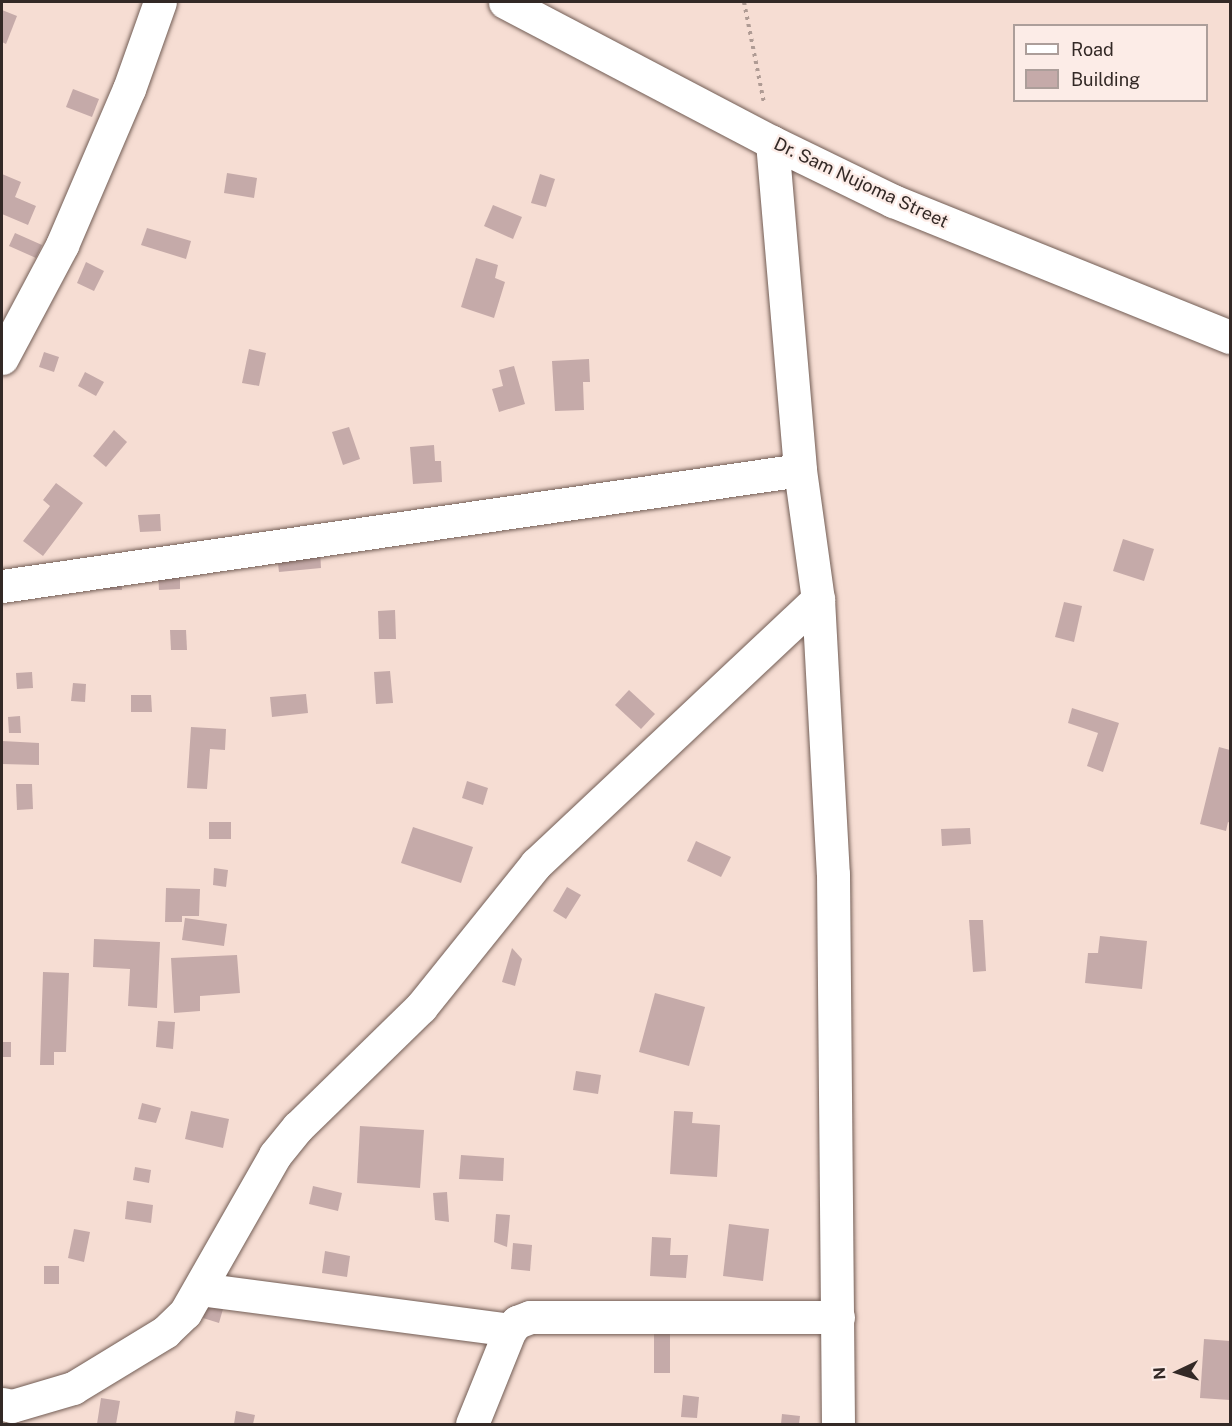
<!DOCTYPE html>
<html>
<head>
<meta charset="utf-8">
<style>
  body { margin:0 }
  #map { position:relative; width:1232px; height:1426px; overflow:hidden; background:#f6ddd3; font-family:"Public Sans",sans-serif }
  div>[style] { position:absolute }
  .building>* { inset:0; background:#c5aaa9 }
  .path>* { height:4px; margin-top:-2px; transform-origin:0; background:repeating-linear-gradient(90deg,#af9b94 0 3px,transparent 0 7.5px) }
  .roads { filter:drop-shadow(0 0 2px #725d55) drop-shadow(0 0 2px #725d55) }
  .minor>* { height:33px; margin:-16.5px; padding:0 16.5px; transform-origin:16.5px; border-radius:16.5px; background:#fff }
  span { translate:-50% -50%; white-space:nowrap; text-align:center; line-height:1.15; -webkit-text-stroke:4.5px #fcece7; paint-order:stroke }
  .street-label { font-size:18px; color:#332926 }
  .frame { position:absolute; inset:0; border:3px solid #332926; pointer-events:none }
  .legend { position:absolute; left:1013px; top:24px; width:195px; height:78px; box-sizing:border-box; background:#fcece7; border:2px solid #ac9e9a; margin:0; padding:8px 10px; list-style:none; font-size:18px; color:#332926 }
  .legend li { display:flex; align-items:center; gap:12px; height:30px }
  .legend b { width:30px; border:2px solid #ac9e9a }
  .north { position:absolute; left:1148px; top:1342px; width:60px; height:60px; -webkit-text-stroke:4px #fcece7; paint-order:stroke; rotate:266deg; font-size:16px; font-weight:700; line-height:24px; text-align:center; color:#332926 }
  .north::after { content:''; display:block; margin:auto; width:21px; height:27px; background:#332926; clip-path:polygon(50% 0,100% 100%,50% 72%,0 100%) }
</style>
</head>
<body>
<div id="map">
  <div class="building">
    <div style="clip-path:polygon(2px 10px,17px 16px,6px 44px,2px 42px)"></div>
    <div style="clip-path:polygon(73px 89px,99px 99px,92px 117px,66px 107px)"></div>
    <div style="clip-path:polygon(227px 173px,257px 178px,254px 198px,224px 193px)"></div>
    <div style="clip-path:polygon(2px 174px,21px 182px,15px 197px,36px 206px,28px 225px,2px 214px)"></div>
    <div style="clip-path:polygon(540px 174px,555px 179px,546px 207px,531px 203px)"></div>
    <div style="clip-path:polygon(493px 205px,522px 217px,513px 239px,484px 226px)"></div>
    <div style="clip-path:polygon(147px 228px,191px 241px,186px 259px,141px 245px)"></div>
    <div style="clip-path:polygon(15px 233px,42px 245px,36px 258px,9px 246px)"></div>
    <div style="clip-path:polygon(476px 258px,498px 265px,495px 278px,505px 282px,494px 318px,461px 307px)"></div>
    <div style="clip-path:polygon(86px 262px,104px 271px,94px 291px,77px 283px)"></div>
    <div style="clip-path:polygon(249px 349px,266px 353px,259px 386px,242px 383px)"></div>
    <div style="clip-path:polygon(44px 352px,59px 357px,54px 372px,39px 367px)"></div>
    <div style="clip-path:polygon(589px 359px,590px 382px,583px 382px,584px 410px,555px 411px,552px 361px)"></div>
    <div style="clip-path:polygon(514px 366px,525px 404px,499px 412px,492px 389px,503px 386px,499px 370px)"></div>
    <div style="clip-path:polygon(85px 372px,104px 382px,96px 396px,78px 386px)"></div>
    <div style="clip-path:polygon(349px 427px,360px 459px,343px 465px,332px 432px)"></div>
    <div style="clip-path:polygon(114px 430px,127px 442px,106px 467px,93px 456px)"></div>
    <div style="clip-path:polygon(434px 445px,435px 461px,441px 461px,442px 482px,413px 484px,410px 447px)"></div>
    <div style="clip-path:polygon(56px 483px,83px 503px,43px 556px,23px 541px,50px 506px,43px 500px)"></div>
    <div style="clip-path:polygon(160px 514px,161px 531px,140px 532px,138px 515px)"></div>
    <div style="clip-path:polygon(1123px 539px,1154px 549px,1144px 581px,1113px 571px)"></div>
    <div style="clip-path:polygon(320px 550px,321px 568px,279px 572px,277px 555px)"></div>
    <div style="clip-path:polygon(121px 572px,122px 590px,104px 590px,103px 573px)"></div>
    <div style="clip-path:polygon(158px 572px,180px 572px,180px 589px,159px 590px)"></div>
    <div style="clip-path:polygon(1064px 602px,1082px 606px,1074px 642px,1055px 637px)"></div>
    <div style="clip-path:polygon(395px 610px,396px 639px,379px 639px,378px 611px)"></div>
    <div style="clip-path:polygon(170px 630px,186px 630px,187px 650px,171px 650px)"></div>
    <div style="clip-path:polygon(390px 671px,393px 703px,376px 704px,374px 672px)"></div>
    <div style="clip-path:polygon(32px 672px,33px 688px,17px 689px,16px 673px)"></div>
    <div style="clip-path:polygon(73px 683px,86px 684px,85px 702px,71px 701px)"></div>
    <div style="clip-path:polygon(629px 690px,655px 714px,641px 729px,615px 705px)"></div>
    <div style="clip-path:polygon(306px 694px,308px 713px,272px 717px,270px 697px)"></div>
    <div style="clip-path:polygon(131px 695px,151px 695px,152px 712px,131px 712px)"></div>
    <div style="clip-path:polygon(1072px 708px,1119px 723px,1103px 772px,1087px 766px,1098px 733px,1068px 723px)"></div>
    <div style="clip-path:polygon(20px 716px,21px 733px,9px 733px,8px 717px)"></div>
    <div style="clip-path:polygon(191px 727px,226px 729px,225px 750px,210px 749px,207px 789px,187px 788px)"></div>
    <div style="clip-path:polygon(2px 741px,39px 743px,39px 765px,2px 764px)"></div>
    <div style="clip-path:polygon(1219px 747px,1230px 750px,1230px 823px,1228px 822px,1226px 831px,1200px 824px)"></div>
    <div style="clip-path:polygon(467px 781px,488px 788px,483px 805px,462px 798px)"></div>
    <div style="clip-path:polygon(16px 784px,32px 784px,33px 809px,17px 810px)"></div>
    <div style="clip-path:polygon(209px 822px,231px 822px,231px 839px,209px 839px)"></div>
    <div style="clip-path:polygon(413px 827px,473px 847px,461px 883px,401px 863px)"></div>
    <div style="clip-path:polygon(970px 828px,971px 844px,942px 846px,941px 829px)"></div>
    <div style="clip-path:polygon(696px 841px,731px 857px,721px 877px,687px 861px)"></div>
    <div style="clip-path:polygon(214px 868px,228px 870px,226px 887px,213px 885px)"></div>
    <div style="clip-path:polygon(567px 887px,581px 895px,566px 919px,553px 911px)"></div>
    <div style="clip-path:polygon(166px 888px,200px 889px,199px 916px,182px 916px,182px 922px,165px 922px)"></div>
    <div style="clip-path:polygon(185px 918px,227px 924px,224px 946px,182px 940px)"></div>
    <div style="clip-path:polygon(969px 920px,983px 920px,986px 971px,973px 972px)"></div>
    <div style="clip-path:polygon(1100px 936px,1147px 941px,1142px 989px,1085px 983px,1088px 953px,1098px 953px)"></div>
    <div style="clip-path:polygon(94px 939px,160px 942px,157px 1008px,128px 1006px,130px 969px,93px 967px)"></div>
    <div style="clip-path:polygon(512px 948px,522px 959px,515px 986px,502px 982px)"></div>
    <div style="clip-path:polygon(237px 955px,240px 993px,200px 996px,200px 1011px,174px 1013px,171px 958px)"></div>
    <div style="clip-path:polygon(43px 972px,69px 973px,66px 1052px,54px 1052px,54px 1065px,40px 1065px)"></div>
    <div style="clip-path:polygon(655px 993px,705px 1007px,689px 1066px,639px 1052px)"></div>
    <div style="clip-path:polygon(158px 1021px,175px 1022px,173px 1049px,156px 1047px)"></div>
    <div style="clip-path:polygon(2px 1042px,11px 1042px,11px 1057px,2px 1057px)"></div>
    <div style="clip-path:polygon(576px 1071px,601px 1075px,598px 1094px,573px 1090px)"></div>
    <div style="clip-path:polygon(142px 1103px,161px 1108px,156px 1123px,138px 1119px)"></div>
    <div style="clip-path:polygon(191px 1111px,229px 1119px,223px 1148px,185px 1139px)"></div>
    <div style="clip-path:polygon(674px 1111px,693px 1112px,692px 1123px,720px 1125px,717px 1177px,670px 1174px)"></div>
    <div style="clip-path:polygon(360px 1126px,424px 1130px,420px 1188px,357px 1183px)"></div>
    <div style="clip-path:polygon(461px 1155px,504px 1158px,503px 1181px,459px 1179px)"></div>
    <div style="clip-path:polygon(135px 1167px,151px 1170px,149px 1183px,133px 1180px)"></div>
    <div style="clip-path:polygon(313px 1186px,342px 1193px,338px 1211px,309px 1204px)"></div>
    <div style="clip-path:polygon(447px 1192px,449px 1222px,435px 1220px,433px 1193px)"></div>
    <div style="clip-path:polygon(127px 1201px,153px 1205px,151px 1223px,125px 1219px)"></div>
    <div style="clip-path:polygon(496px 1214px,510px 1215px,507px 1247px,494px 1242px)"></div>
    <div style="clip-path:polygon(729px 1224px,769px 1229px,763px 1281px,723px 1276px)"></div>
    <div style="clip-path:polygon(74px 1229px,90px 1232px,84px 1262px,68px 1258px)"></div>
    <div style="clip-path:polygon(652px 1237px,671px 1238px,670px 1255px,688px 1255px,686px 1278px,650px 1276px)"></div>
    <div style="clip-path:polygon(513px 1243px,532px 1245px,530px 1271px,511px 1269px)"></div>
    <div style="clip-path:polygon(325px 1251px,350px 1256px,347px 1277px,322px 1273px)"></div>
    <div style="clip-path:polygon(44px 1266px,59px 1266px,59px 1284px,44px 1284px)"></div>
    <div style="clip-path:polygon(207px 1305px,223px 1309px,219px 1323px,203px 1318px)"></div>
    <div style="clip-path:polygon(654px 1331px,670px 1331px,670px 1373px,654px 1373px)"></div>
    <div style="clip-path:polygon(1204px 1339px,1230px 1341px,1230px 1400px,1200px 1398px)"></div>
    <div style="clip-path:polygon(683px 1395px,699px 1397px,697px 1418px,681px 1417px)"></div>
    <div style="clip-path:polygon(101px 1398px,120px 1401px,116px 1424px,97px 1424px)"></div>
    <div style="clip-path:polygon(236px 1411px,255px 1415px,253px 1424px,234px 1424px)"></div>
    <div style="clip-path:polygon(782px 1414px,800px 1416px,799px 1424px,781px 1424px)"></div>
  </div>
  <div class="path">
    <div style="left:744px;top:2px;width:103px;rotate:78.8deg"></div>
  </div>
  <div class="roads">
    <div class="minor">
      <div style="left:505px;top:2px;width:301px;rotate:27.7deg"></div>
      <div style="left:772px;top:142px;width:135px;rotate:26deg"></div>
      <div style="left:893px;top:201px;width:363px;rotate:22deg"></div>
      <div style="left:772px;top:142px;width:329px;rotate:85.1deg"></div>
      <div style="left:800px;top:470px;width:130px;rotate:82.1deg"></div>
      <div style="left:818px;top:599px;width:275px;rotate:86.9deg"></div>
      <div style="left:833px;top:874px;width:550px;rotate:89.48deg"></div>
      <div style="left:2px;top:358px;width:128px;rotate:-62deg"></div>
      <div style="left:62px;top:245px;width:170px;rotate:-66.8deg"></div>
      <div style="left:129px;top:89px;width:92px;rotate:-70.4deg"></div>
      <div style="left:2px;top:586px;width:806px;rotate:-8.27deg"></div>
      <div style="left:200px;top:1289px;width:313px;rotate:7.5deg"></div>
      <div style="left:2px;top:1404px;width:10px;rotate:11deg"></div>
      <div style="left:12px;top:1406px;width:64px;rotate:-16.4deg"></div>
      <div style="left:73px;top:1388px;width:108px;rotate:-31.3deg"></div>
      <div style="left:165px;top:1332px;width:28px;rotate:-44deg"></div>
      <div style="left:185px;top:1313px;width:182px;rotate:-60.3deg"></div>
      <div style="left:275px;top:1155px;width:36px;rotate:-51deg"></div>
      <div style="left:298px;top:1127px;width:172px;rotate:-44.3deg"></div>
      <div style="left:421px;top:1007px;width:184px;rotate:-51.2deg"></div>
      <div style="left:536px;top:864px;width:387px;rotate:-43.2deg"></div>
      <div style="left:472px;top:1424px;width:101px;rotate:-68deg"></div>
      <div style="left:510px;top:1330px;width:11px;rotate:-49deg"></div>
      <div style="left:517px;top:1322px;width:14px;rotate:-21deg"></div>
      <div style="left:530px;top:1317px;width:308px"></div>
    </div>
  </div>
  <div class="street-label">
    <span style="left:861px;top:183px;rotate:25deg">Dr. Sam Nujoma Street</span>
  </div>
  <div class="frame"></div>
  <ul class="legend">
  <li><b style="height:8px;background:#fff"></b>Road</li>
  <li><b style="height:16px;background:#c5aaa9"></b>Building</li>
  </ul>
  <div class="north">N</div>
</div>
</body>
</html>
